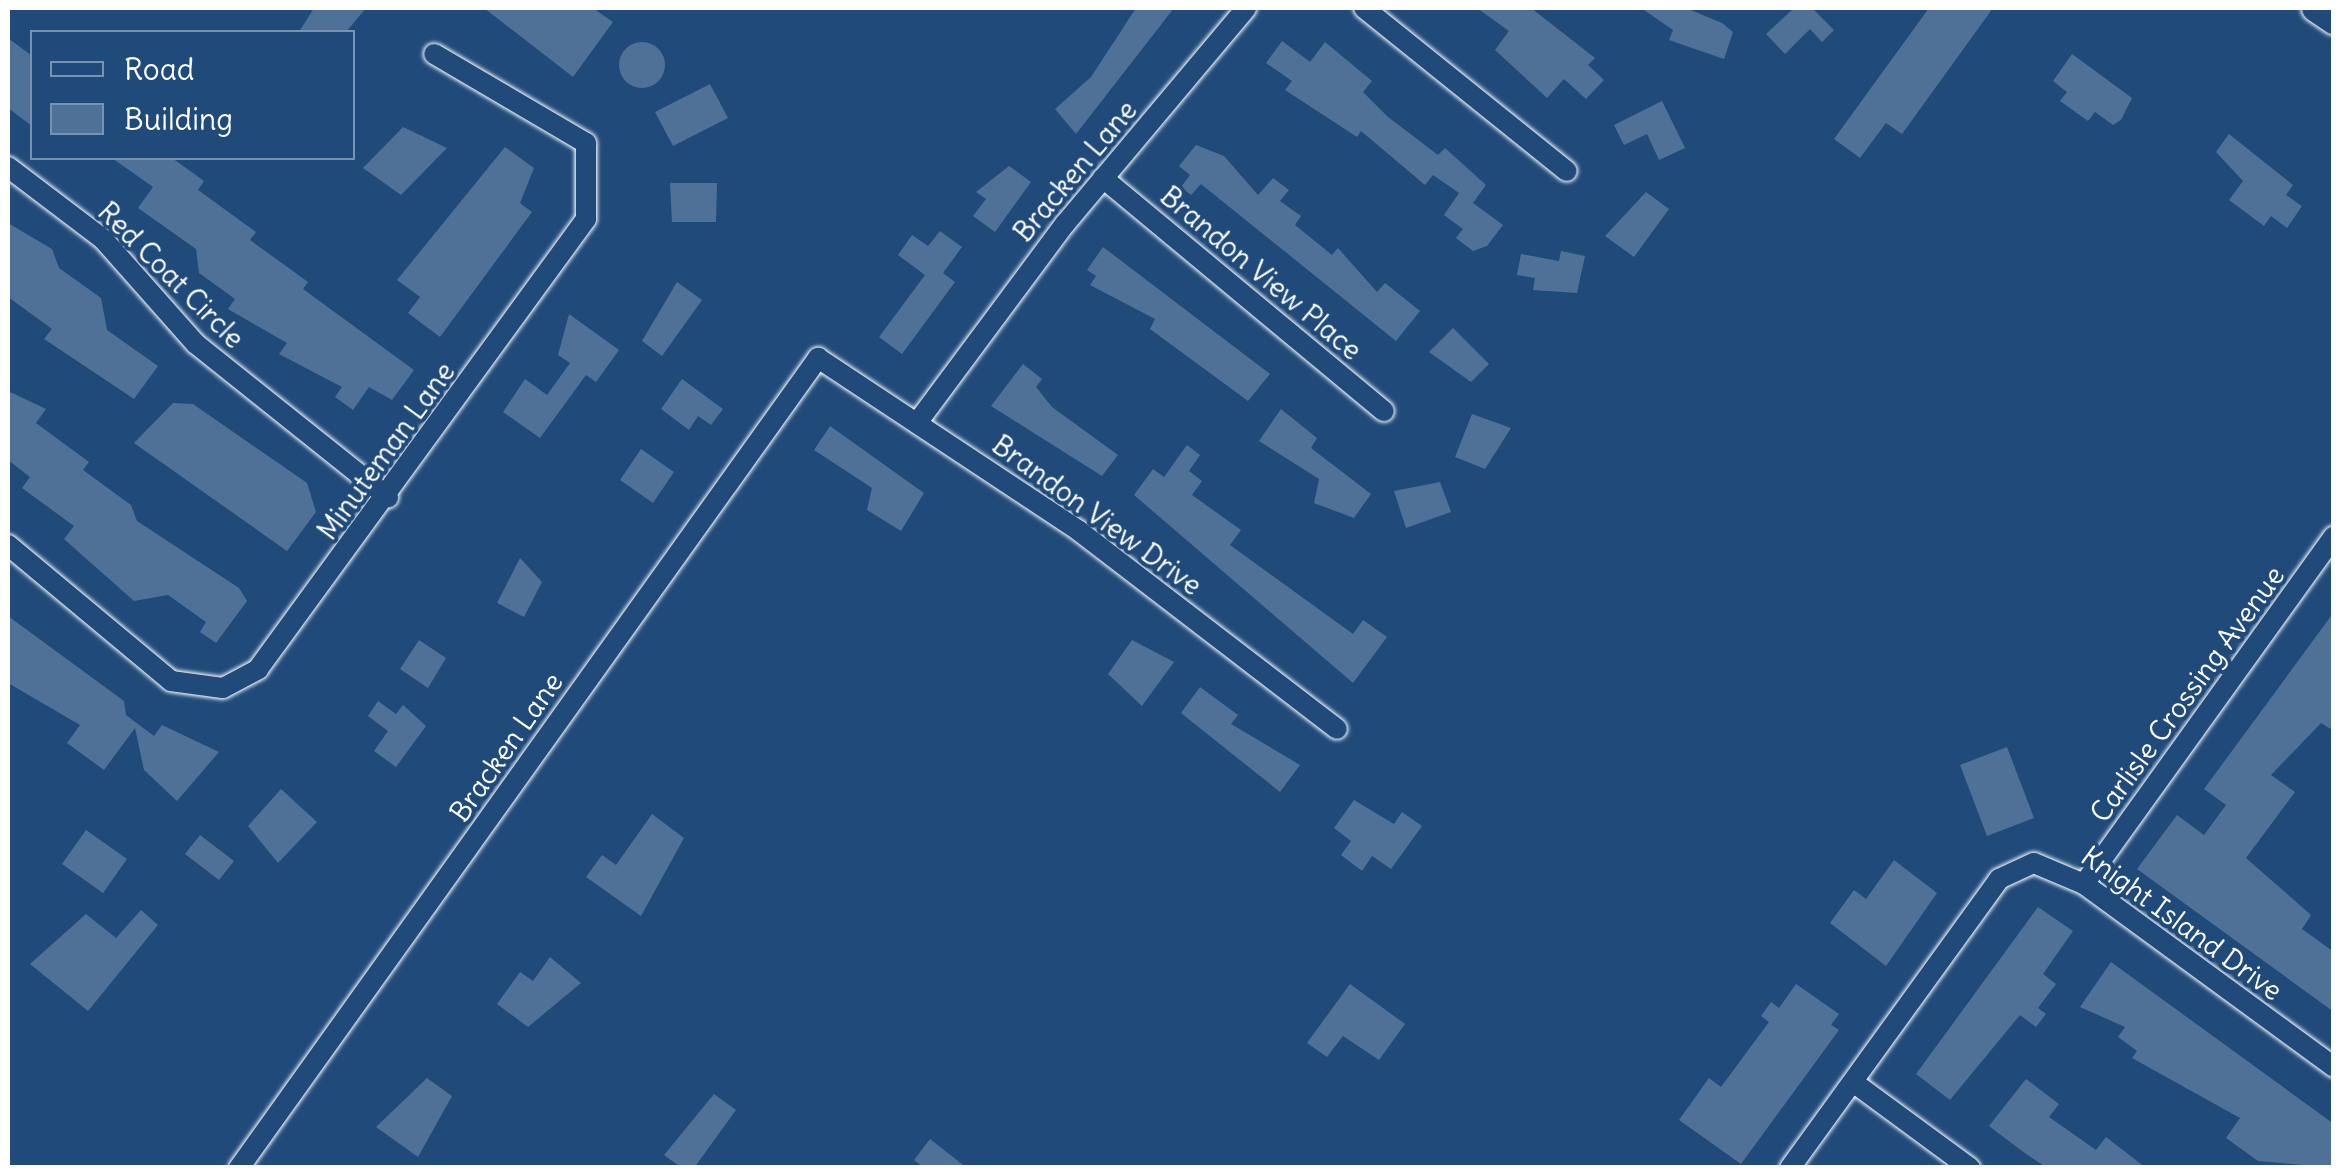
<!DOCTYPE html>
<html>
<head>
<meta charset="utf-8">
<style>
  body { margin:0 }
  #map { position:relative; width:2341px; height:1175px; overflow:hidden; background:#1f4a7a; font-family:Delius,sans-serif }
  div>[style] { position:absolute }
  .building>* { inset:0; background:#507197 }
  .round { border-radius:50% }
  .roads { filter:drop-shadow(0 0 2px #fff) drop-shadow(0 0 2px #fff) }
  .street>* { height:20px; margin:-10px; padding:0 10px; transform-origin:10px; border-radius:10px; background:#1f4a7a }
  .secondary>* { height:28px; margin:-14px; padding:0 14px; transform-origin:14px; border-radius:14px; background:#1f4a7a }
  span { translate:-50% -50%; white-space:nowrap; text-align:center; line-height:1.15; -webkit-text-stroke:8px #1f4a7a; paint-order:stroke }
  .street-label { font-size:28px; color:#fff }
  .frame { position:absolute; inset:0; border:10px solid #fff; pointer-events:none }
  .legend { position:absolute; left:30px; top:30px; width:325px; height:130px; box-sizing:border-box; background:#1f4a7a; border:2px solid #7992af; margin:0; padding:12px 18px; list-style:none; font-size:30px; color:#fff }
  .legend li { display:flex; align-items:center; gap:20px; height:50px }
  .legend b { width:50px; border:2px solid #7992af }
</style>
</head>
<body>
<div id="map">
  <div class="building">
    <div style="clip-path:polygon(314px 8px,366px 8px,346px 32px,299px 32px)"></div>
    <div style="clip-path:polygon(484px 8px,593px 8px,613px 22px,573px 77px)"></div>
    <div style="clip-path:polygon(1136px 8px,1174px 8px,1076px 134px,1055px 109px,1091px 77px)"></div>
    <div style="clip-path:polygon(1477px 8px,1531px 8px,1595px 58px,1588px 65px,1604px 80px,1586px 99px,1564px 79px,1547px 98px,1495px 50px,1509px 31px)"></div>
    <div style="clip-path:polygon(1641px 8px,1686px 8px,1722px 23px,1733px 32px,1724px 59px,1669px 40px,1673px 30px)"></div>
    <div style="clip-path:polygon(1794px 8px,1812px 8px,1834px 30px,1822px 42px,1810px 29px,1785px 54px,1766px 34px)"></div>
    <div style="clip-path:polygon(1929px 8px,1993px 8px,1902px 134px,1886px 123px,1860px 158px,1834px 139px)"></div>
    <div style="clip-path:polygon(8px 38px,32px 56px,32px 126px,8px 108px)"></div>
    <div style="clip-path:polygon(1282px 41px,1310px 62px,1325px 42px,1372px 81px,1363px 92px,1388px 117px,1438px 155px,1445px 148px,1486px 185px,1473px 203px,1503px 225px,1487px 246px,1473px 251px,1456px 238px,1463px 229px,1444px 215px,1459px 193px,1433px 175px,1425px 185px,1361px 131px,1357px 137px,1285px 90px,1292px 81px,1266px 63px)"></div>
    <div class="round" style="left:619px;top:42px;width:46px;height:46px"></div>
    <div style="clip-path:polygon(2072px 54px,2132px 98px,2121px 120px,2113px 125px,2095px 112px,2088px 121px,2060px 101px,2067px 92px,2053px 81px)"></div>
    <div style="clip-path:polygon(710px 84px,728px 118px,673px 146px,655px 112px)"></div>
    <div style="clip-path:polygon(1662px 101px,1685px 148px,1659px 160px,1647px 134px,1624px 145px,1614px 125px)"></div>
    <div style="clip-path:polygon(403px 127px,447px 148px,401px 195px,363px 168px)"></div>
    <div style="clip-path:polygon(2229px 134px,2293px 185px,2286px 195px,2302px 206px,2287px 228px,2271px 216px,2264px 226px,2229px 200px,2243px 181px,2216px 152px)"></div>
    <div style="clip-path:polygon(1196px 145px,1224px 156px,1258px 195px,1273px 178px,1289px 190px,1280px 201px,1301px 216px,1295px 225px,1332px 255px,1338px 248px,1377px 292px,1385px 283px,1420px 311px,1396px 341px,1201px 184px,1191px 195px,1181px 187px,1190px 175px,1179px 166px)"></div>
    <div style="clip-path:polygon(505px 147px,534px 168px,520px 203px,532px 212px,440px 337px,408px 313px,420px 297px,397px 280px)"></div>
    <div style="clip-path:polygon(112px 158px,172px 158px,204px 181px,198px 190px,256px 232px,250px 240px,308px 282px,303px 289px,414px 370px,392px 400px,369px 387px,353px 410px,335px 397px,342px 387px,279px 354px,287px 343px,228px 309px,235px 299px,199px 273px,196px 249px,138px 208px,153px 187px)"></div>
    <div style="clip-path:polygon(1009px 166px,1031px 182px,995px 232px,973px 216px,986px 199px,976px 192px)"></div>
    <div style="clip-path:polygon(670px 183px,717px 183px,716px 222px,672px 222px)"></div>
    <div style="clip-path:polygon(1646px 192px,1669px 209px,1634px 257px,1605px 236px)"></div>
    <div style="clip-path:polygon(8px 223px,52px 249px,59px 268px,101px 298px,107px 330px,158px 366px,134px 399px,44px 339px,52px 329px,8px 297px)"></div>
    <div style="clip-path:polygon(940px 231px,962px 247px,943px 273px,955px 282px,902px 354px,879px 337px,925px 275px,898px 255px,912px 235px,928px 246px)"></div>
    <div style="clip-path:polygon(1103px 247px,1270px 374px,1248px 401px,1150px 329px,1155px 319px,1090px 285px,1096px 276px,1087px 270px)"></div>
    <div style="clip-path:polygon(1561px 251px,1585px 256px,1577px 293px,1533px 290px,1535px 278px,1517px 275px,1521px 254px,1559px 261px)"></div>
    <div style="clip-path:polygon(677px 282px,702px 300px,662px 356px,642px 341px)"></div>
    <div style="clip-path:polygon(569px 314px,619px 350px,596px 382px,586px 375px,540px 438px,503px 412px,525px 379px,547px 395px,570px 363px,558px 355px)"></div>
    <div style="clip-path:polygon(1453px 328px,1489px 364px,1471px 382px,1429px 352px)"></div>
    <div style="clip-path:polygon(1023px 364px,1042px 379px,1036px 387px,1052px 407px,1118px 455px,1102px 476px,991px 406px)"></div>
    <div style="clip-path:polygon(682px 379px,723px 409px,711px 425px,698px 416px,689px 430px,661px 409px)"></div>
    <div style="clip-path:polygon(8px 391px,46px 409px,36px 423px,89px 462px,83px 470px,131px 505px,137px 521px,239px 588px,247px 601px,216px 643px,200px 632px,206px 622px,168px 595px,134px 601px,64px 539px,74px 526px,22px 488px,30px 477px,8px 460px)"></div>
    <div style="clip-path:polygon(173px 403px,193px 404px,307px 483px,316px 512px,287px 551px,134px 443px)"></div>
    <div style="clip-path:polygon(1281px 409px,1317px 438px,1311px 448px,1371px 494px,1354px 518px,1314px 503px,1319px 479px,1259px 441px)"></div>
    <div style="clip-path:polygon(1472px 414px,1511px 428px,1485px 469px,1455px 457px)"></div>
    <div style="clip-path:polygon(830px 426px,924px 493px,901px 531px,867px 510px,872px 488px,814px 450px)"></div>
    <div style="clip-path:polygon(1187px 445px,1200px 455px,1189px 471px,1202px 481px,1192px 495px,1241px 530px,1230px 545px,1353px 634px,1363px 620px,1387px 637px,1353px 683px,1134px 495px,1153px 469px,1164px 477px)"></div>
    <div style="clip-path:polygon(641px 449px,674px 472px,653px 503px,620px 480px)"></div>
    <div style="clip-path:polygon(1440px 482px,1451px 512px,1406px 528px,1394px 491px)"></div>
    <div style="clip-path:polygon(520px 558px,542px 582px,524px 617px,497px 603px)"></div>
    <div style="clip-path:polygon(2334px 612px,2334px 731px,2321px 723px,2271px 775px,2295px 792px,2246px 858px,2311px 915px,2302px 929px,2334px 952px,2334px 1012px,2137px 869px,2177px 815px,2204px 835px,2226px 805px,2204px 789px)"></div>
    <div style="clip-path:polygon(8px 616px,124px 701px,126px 715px,154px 736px,162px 725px,219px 752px,177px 801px,144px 770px,135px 728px,104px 770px,67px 743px,80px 725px,8px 683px)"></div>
    <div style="clip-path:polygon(419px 640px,446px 658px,428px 688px,400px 669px)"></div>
    <div style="clip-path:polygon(1132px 640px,1174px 662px,1142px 706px,1108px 674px)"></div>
    <div style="clip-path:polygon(1200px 687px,1238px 715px,1231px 724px,1300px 765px,1280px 792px,1181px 713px)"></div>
    <div style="clip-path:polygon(378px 701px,396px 714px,403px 705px,426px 726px,396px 767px,374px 751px,388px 731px,368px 716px)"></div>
    <div style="clip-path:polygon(2007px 747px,2034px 818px,1987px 836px,1960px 765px)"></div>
    <div style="clip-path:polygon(281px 789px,317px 822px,278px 863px,248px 826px)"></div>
    <div style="clip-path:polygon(1354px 800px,1394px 824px,1402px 812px,1422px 826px,1391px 869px,1372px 856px,1362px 871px,1341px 855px,1351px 841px,1334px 828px)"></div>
    <div style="clip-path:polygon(652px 814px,684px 838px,641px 916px,586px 877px,602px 855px,616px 865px)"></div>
    <div style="clip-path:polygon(86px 830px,127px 859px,103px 893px,62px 864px)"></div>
    <div style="clip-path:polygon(200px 835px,234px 861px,219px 880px,185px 854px)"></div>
    <div style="clip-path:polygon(1894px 860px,1937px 893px,1886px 966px,1830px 923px,1854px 890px,1866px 899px)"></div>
    <div style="clip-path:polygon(2038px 907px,2073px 931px,2043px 974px,2056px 984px,2038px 1008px,2046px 1014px,2036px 1027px,2020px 1015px,1950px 1100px,1916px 1074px)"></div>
    <div style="clip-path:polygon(141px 910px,158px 925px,88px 1011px,30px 964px,86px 914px,116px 938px)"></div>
    <div style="clip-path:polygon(550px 957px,581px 983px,528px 1027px,497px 1004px,520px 972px,533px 981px)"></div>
    <div style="clip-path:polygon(2111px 962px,2334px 1124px,2334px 1168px,2258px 1161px,2226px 1138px,2240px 1118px,2132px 1058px,2137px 1051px,2118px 1037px,2125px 1027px,2080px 1007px)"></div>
    <div style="clip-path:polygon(1350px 984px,1405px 1024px,1379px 1060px,1343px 1036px,1327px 1057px,1307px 1043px)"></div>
    <div style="clip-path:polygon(1796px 984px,1839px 1014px,1831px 1025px,1839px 1030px,1741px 1164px,1679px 1120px,1709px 1078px,1721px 1087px,1769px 1022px,1761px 1016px,1771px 1002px,1779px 1008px)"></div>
    <div style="clip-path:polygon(427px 1078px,452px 1096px,418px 1157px,376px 1127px)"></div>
    <div style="clip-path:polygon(2026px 1079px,2059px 1104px,2049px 1117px,2096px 1150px,2106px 1137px,2146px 1168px,2047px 1168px,2022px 1151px,1989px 1126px)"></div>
    <div style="clip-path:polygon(714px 1094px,736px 1110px,694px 1168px,682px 1168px,664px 1155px)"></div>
    <div style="clip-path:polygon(930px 1139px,967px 1168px,924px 1168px,914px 1160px)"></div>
  </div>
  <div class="roads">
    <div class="street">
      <div style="left:1364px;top:8px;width:260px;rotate:38.8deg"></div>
      <div style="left:8px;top:167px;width:119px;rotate:37.2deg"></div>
      <div style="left:103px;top:239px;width:140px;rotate:48.5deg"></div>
      <div style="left:196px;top:344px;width:246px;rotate:38.6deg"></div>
      <div style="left:1103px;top:178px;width:365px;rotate:39.7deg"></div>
      <div style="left:917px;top:423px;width:248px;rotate:-53.4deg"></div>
      <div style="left:1065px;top:224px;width:282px;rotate:-50deg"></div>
      <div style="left:8px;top:545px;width:212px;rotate:39.8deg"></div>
      <div style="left:171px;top:681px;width:52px;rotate:7.7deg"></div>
      <div style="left:223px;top:688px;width:40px;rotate:-28deg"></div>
      <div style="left:258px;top:669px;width:557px;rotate:-53.91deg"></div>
      <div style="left:586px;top:219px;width:76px;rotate:-90deg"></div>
      <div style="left:586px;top:143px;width:176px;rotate:-149.6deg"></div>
      <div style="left:2084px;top:884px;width:428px;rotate:-54.3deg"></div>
      <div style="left:1853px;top:1082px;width:145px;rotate:36.3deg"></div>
      <div style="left:239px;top:1168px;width:996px;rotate:-54.44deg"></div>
      <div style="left:818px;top:358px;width:313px;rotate:33.5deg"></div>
      <div style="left:1079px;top:531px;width:325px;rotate:37.5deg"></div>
      <div style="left:1790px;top:1168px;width:357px;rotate:-54.1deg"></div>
      <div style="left:1999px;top:879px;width:38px;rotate:-25deg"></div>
      <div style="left:2034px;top:863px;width:54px;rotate:22.8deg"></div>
      <div style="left:2084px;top:884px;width:310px;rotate:36.2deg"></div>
    </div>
    <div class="secondary">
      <div style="left:2316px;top:8px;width:22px;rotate:34deg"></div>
    </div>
  </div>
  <div class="street-label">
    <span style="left:1075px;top:171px;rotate:-50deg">Bracken Lane</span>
    <span style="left:1261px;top:273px;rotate:40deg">Brandon View Place</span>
    <span style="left:171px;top:275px;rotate:45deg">Red Coat Circle</span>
    <span style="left:386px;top:451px;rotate:-54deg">Minuteman Lane</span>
    <span style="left:1097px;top:515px;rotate:36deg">Brandon View Drive</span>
    <span style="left:2187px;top:694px;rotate:-54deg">Carlisle Crossing Avenue</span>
    <span style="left:506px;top:747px;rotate:-55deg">Bracken Lane</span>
    <span style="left:2182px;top:923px;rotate:36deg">Knight Island Drive</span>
  </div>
  <div class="frame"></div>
  <ul class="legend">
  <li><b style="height:12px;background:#1f4a7a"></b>Road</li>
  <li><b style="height:28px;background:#507197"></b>Building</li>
  </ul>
</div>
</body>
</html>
